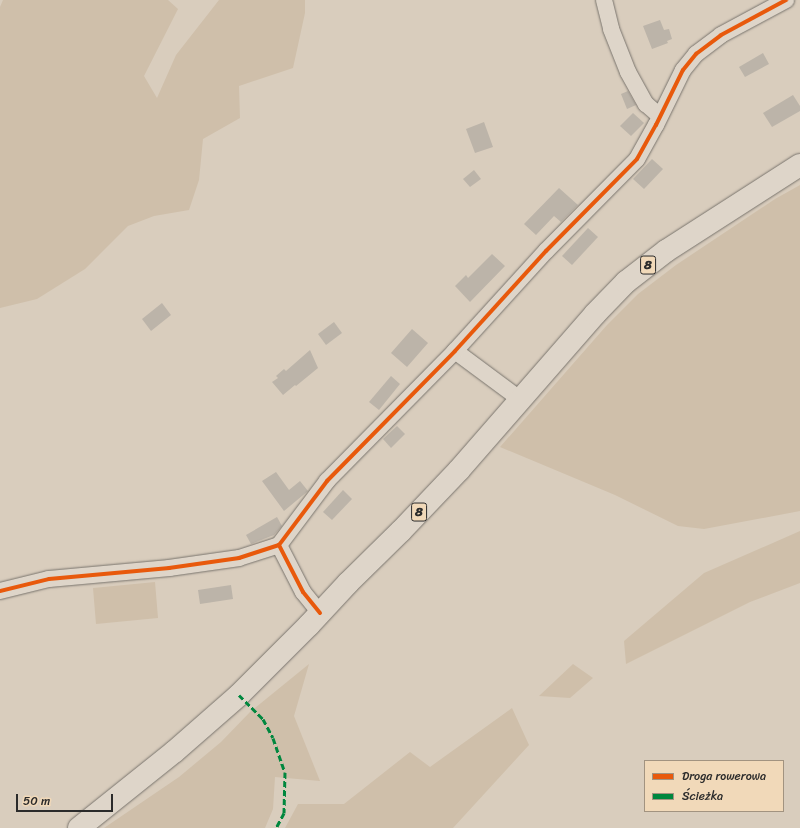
<!DOCTYPE html>
<html>
<head>
<meta charset="utf-8">
<style>
  body { margin:0 }
  #map { position:relative; width:800px; height:828px; overflow:hidden; background:#d9cdbd; font-family:Sriracha,sans-serif }
  div>[style] { position:absolute }
  .green>* { inset:0; background:#cfbfaa }
  .building>* { inset:0; background:#bcb4a9 }
  .roads { filter:drop-shadow(0 0 1px #79746d) drop-shadow(0 0 1px #79746d) }
  .minor>* { height:16px; margin:-8px; padding:0 8px; transform-origin:8px; border-radius:8px; background:#ded5c9 }
  .highway>* { height:22px; margin:-11px; padding:0 11px; transform-origin:11px; border-radius:11px; background:#ded5c9 }
  .quiet>* { height:3px; margin-top:-1.5px; transform-origin:0; background:repeating-linear-gradient(90deg,#00873e 0 6px,transparent 0 9px) }
  .cycleway>* { height:4px; margin:-2px; padding:0 2px; transform-origin:2px; border-radius:2px; background:#e8590c }
  span { translate:-50% -50%; white-space:nowrap; text-align:center; line-height:1.15; -webkit-text-stroke:3.5px #f1d9b9; paint-order:stroke }
  .shield-label span { padding:1px 3px; background:#f1d9b9; border:1px solid; border-radius:3px; -webkit-text-stroke-width:0 }
  .shield-label { font-size:13px; color:#2b2b2b; font-weight:700 }
  .legend { position:absolute; left:644px; top:760px; width:140px; height:52px; box-sizing:border-box; background:#f1d9b9; border:1px solid #a29380; margin:0; padding:5px 7px; list-style:none; font-size:12px; color:#2b2b2b }
  .legend li { display:flex; align-items:center; gap:8px; height:20px }
  .legend b { width:20px; border:1px solid #a29380 }
  .scale { position:absolute; left:16px; top:794px; width:97px; height:18px; box-sizing:border-box; border:2px solid #2b2b2b; border-top:0; padding-left:5px; font-size:12px; line-height:14px; white-space:nowrap; color:#2b2b2b; -webkit-text-stroke:3px #f1d9b9; paint-order:stroke }
</style>
</head>
<body>
<div id="map">
  <div class="green">
    <div style="clip-path:polygon(3px 0,168px 0,178px 9px,144px 76px,157px 98px,176px 55px,219px 0,305px 0,305px 13px,293px 68px,239px 86px,240px 118px,203px 139px,199px 180px,189px 210px,154px 216px,128px 226px,85px 269px,37px 299px,0 308px,0 7px)"></div>
    <div style="clip-path:polygon(800px 185px,800px 511px,704px 529px,678px 526px,615px 495px,500px 447px,607px 325px,638px 294px,676px 265px,775px 199px)"></div>
    <div style="clip-path:polygon(800px 531px,800px 583px,750px 602px,626px 664px,624px 641px,704px 573px)"></div>
    <div style="clip-path:polygon(155px 582px,158px 618px,96px 624px,93px 588px)"></div>
    <div style="clip-path:polygon(309px 664px,294px 716px,320px 781px,275px 777px,273px 809px,265px 828px,104px 828px,179px 777px,221px 742px,250px 712px)"></div>
    <div style="clip-path:polygon(573px 664px,593px 678px,570px 698px,539px 696px)"></div>
    <div style="clip-path:polygon(512px 708px,529px 745px,453px 828px,285px 828px,298px 804px,344px 804px,410px 752px,430px 767px)"></div>
  </div>
  <div class="building">
    <div style="clip-path:polygon(660px 20px,664px 30px,669px 29px,672px 39px,667px 41px,668px 43px,652px 49px,643px 26px)"></div>
    <div style="clip-path:polygon(763px 53px,769px 64px,745px 77px,739px 67px)"></div>
    <div style="clip-path:polygon(628px 91px,636px 105px,627px 109px,621px 94px)"></div>
    <div style="clip-path:polygon(793px 95px,800px 106px,800px 111px,772px 127px,763px 113px)"></div>
    <div style="clip-path:polygon(633px 113px,644px 123px,631px 136px,620px 126px)"></div>
    <div style="clip-path:polygon(484px 122px,493px 147px,475px 153px,466px 129px)"></div>
    <div style="clip-path:polygon(652px 159px,663px 169px,644px 189px,633px 179px)"></div>
    <div style="clip-path:polygon(474px 170px,481px 179px,470px 187px,463px 179px)"></div>
    <div style="clip-path:polygon(559px 188px,578px 205px,561px 222px,554px 216px,536px 235px,524px 224px)"></div>
    <div style="clip-path:polygon(588px 228px,598px 237px,572px 265px,562px 256px)"></div>
    <div style="clip-path:polygon(492px 254px,505px 266px,470px 302px,455px 286px,466px 275px,468px 278px)"></div>
    <div style="clip-path:polygon(162px 303px,171px 315px,151px 331px,142px 319px)"></div>
    <div style="clip-path:polygon(334px 322px,342px 333px,326px 345px,318px 334px)"></div>
    <div style="clip-path:polygon(412px 329px,428px 343px,407px 367px,391px 353px)"></div>
    <div style="clip-path:polygon(310px 350px,318px 368px,296px 386px,295px 385px,283px 395px,272px 382px,278px 378px,276px 376px,284px 369px,286px 371px)"></div>
    <div style="clip-path:polygon(391px 376px,400px 384px,379px 410px,369px 402px)"></div>
    <div style="clip-path:polygon(397px 426px,405px 434px,391px 448px,383px 439px)"></div>
    <div style="clip-path:polygon(276px 472px,289px 490px,300px 481px,308px 491px,284px 511px,262px 481px)"></div>
    <div style="clip-path:polygon(343px 490px,352px 499px,332px 520px,323px 512px)"></div>
    <div style="clip-path:polygon(277px 517px,282px 526px,274px 535px,251px 544px,246px 535px)"></div>
    <div style="clip-path:polygon(231px 585px,233px 599px,200px 604px,198px 590px)"></div>
  </div>
  <div class="roads">
    <div class="minor">
      <div style="left:604px;top:0;width:30px;rotate:76deg"></div>
      <div style="left:611px;top:29px;width:46px;rotate:68.4deg"></div>
      <div style="left:628px;top:72px;width:37px;rotate:61deg"></div>
      <div style="left:646px;top:104px;width:18px;rotate:41deg"></div>
      <div style="left:455px;top:351px;width:82px;rotate:36.6deg"></div>
      <div style="left:0;top:591px;width:50px;rotate:-13.8deg"></div>
      <div style="left:49px;top:579px;width:121px;rotate:-5.2deg"></div>
      <div style="left:169px;top:568px;width:71px;rotate:-8.1deg"></div>
      <div style="left:239px;top:558px;width:42px;rotate:-18deg"></div>
      <div style="left:320px;top:613px;width:27px;rotate:-129deg"></div>
      <div style="left:303px;top:592px;width:53px;rotate:-117.1deg"></div>
      <div style="left:279px;top:545px;width:80px;rotate:-53.1deg"></div>
      <div style="left:327px;top:481px;width:182px;rotate:-45.4deg"></div>
      <div style="left:455px;top:351px;width:135px;rotate:-47.7deg"></div>
      <div style="left:546px;top:251px;width:129px;rotate:-45.3deg"></div>
      <div style="left:637px;top:159px;width:39px;rotate:-61deg"></div>
      <div style="left:656px;top:125px;width:61px;rotate:-63.9deg"></div>
      <div style="left:683px;top:70px;width:21px;rotate:-51deg"></div>
      <div style="left:696px;top:54px;width:31px;rotate:-37deg"></div>
      <div style="left:721px;top:35px;width:74px;rotate:-28.3deg"></div>
    </div>
    <div class="highway">
      <div style="left:79px;top:828px;width:122px;rotate:-38.7deg"></div>
      <div style="left:174px;top:752px;width:86px;rotate:-41.2deg"></div>
      <div style="left:239px;top:695px;width:99px;rotate:-45deg"></div>
      <div style="left:309px;top:625px;width:57px;rotate:-47.1deg"></div>
      <div style="left:348px;top:583px;width:74px;rotate:-44.5deg"></div>
      <div style="left:401px;top:531px;width:84px;rotate:-46.4deg"></div>
      <div style="left:459px;top:470px;width:207px;rotate:-48.9deg"></div>
      <div style="left:595px;top:314px;width:45px;rotate:-45.9deg"></div>
      <div style="left:626px;top:282px;width:51px;rotate:-37.8deg"></div>
      <div style="left:666px;top:251px;width:159px;rotate:-32.7deg"></div>
    </div>
  </div>
  <div class="quiet">
    <div style="left:239px;top:695px;width:34px;rotate:45deg"></div>
    <div style="left:263px;top:719px;width:21px;rotate:62deg"></div>
    <div style="left:273px;top:738px;width:36px;rotate:71deg"></div>
    <div style="left:285px;top:772px;width:41px;rotate:91.4deg"></div>
    <div style="left:284px;top:813px;width:17px;rotate:118deg"></div>
  </div>
  <div class="cycleway">
    <div style="left:0;top:591px;width:50px;rotate:-13.8deg"></div>
    <div style="left:49px;top:579px;width:121px;rotate:-5.2deg"></div>
    <div style="left:169px;top:568px;width:71px;rotate:-8.1deg"></div>
    <div style="left:239px;top:558px;width:42px;rotate:-18deg"></div>
    <div style="left:320px;top:613px;width:27px;rotate:-129deg"></div>
    <div style="left:303px;top:592px;width:53px;rotate:-117.1deg"></div>
    <div style="left:279px;top:545px;width:80px;rotate:-53.1deg"></div>
    <div style="left:327px;top:481px;width:182px;rotate:-45.4deg"></div>
    <div style="left:455px;top:351px;width:135px;rotate:-47.7deg"></div>
    <div style="left:546px;top:251px;width:129px;rotate:-45.3deg"></div>
    <div style="left:637px;top:159px;width:39px;rotate:-61deg"></div>
    <div style="left:656px;top:125px;width:61px;rotate:-63.9deg"></div>
    <div style="left:683px;top:70px;width:21px;rotate:-51deg"></div>
    <div style="left:696px;top:54px;width:31px;rotate:-37deg"></div>
    <div style="left:721px;top:35px;width:74px;rotate:-28.3deg"></div>
  </div>
  <div class="shield-label">
    <span style="left:648px;top:265px">8</span>
    <span style="left:419px;top:512px">8</span>
  </div>
  <ul class="legend">
  <li><b style="height:5px;background:#e8590c"></b>Droga rowerowa</li>
  <li><b style="height:5px;background:#00873e"></b>Ścieżka</li>
  </ul>
  <div class="scale">50 m</div>
</div>
</body>
</html>
